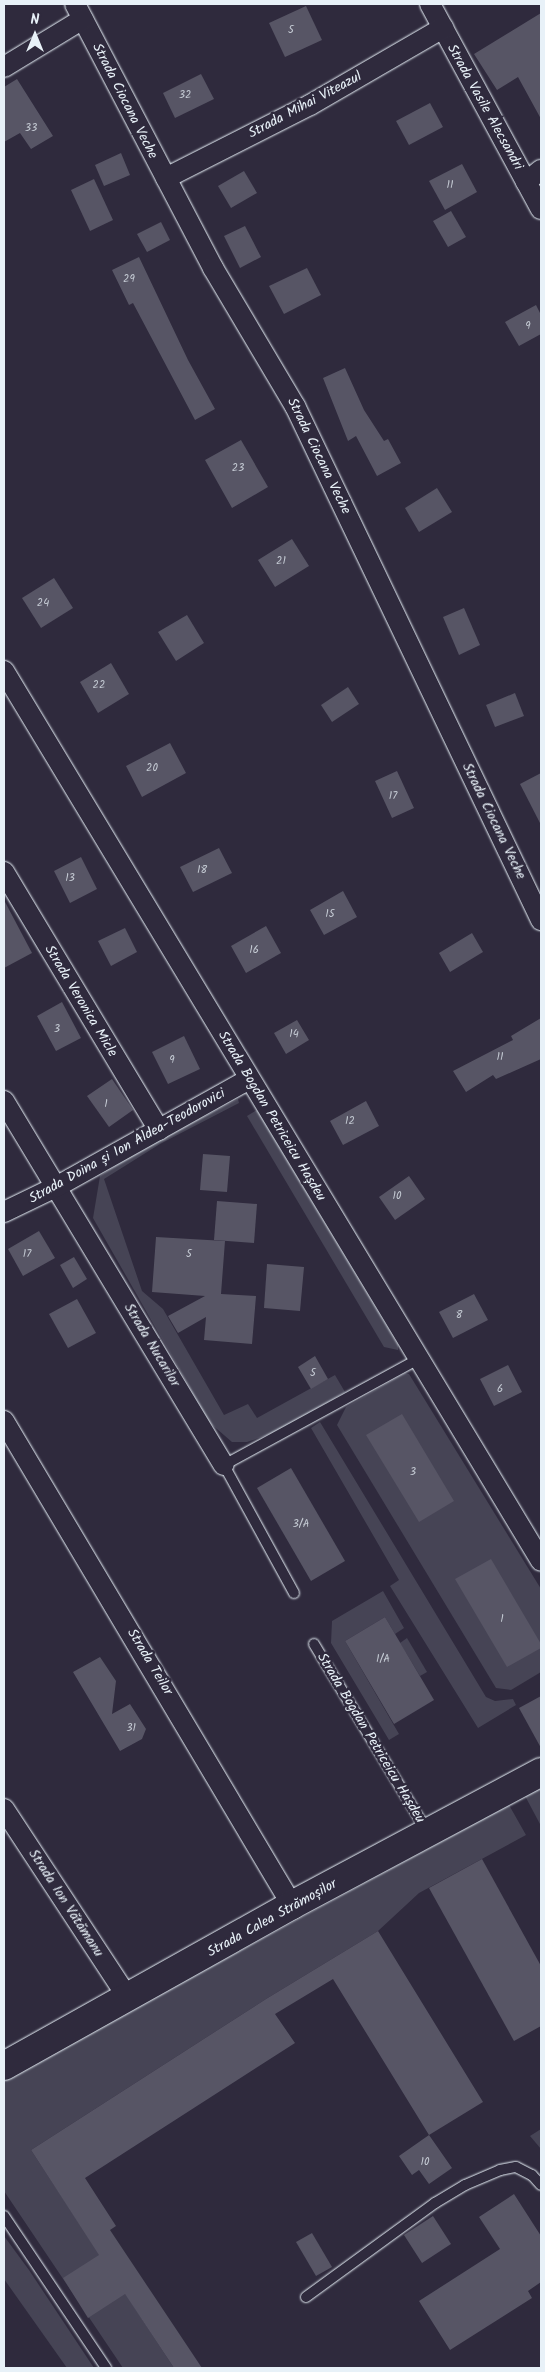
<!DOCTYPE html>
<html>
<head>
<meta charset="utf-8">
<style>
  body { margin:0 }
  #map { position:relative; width:545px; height:2372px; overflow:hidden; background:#2f2a3d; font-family:Kalam,sans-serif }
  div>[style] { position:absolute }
  .green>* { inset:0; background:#464455 }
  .building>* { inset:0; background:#575565 }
  .roads { filter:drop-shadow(0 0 1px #e8f1f8) drop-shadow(0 0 1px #e8f1f8) }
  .lane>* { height:10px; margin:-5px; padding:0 5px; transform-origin:5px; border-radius:5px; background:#2f2a3d }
  .street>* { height:20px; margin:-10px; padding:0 10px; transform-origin:10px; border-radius:10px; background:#2f2a3d }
  .secondary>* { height:28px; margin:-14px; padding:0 14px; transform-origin:14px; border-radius:14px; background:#2f2a3d }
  span { translate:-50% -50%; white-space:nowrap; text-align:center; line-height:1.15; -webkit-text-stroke:5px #2f2a3d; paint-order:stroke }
  .number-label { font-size:11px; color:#c4cad3 }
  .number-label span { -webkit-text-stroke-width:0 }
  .street-label { font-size:14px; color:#e8f1f8 }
  .frame { position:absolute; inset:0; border:5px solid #e8f1f8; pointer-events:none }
  .north { position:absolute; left:10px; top:10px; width:50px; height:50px; -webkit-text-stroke:4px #2f2a3d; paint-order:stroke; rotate:0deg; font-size:14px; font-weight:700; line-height:20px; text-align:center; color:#e8f1f8 }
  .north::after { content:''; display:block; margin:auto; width:18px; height:22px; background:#e8f1f8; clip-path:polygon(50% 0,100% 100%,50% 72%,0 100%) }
</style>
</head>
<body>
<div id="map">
  <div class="green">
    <div style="clip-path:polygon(238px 1099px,239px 1103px,160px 1144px,104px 1179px,142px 1291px,163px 1309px,224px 1415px,248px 1404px,257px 1418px,335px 1375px,345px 1392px,276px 1432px,247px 1442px,232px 1442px,210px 1423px,93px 1218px,100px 1176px,138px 1151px)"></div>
    <div style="clip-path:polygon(257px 1110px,398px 1345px,398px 1350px,384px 1347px,247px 1116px)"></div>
    <div style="clip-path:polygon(405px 1373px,409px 1374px,541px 1589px,541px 1672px,511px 1690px,496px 1688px,337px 1425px,346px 1407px)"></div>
    <div style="clip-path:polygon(320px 1422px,486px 1697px,495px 1701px,513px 1699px,516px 1705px,478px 1728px,390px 1586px,399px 1580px,311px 1428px)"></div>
    <div style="clip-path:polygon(383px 1591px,404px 1628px,395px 1634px,385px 1617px,345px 1641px,399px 1734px,389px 1740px,331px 1643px,332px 1621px)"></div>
    <div style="clip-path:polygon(407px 1638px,427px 1672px,420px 1676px,400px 1643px)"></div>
    <div style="clip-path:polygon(541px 1785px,541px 1826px,524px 1794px)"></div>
    <div style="clip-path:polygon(509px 1805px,526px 1835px,419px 1893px,378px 1931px,266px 1999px,31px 2150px,174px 2368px,123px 2368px,4px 2191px,4px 2079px)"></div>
    <div style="clip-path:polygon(541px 2129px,541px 2149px,530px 2136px)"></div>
    <div style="clip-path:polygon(4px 2236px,29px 2270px,94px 2368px,67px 2368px,4px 2279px)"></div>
  </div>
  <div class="building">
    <div style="clip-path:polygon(306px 6px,322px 40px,285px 57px,269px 23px)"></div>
    <div style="clip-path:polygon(541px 13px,541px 119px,518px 77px,497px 90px,474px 54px)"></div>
    <div style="clip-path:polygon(201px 74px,214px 99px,175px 118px,163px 93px)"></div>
    <div style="clip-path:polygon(17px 79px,53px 136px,31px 149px,20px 133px,4px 142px,4px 87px)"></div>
    <div style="clip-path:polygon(430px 103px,443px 127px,409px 145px,396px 121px)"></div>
    <div style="clip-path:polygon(121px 153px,130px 175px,104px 186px,95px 165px)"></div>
    <div style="clip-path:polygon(462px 164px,477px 192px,445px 210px,429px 181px)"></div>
    <div style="clip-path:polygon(244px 171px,257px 193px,231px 208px,218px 186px)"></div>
    <div style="clip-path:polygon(94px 179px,113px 220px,90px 231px,71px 190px)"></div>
    <div style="clip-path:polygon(451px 211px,466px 237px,448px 247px,433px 221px)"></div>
    <div style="clip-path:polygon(161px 222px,170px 240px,147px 252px,137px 234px)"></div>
    <div style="clip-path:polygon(245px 226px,261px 257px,240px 268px,224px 236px)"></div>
    <div style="clip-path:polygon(139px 257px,188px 360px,215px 409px,195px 420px,133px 303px,129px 305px,112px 270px)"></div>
    <div style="clip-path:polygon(307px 268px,321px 295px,284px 314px,269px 286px)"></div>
    <div style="clip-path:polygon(536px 305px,541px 315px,541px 334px,519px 346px,505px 322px)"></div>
    <div style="clip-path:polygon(345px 368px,364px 410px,384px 441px,388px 439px,401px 463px,377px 476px,356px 436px,348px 441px,323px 378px)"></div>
    <div style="clip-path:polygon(241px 440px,268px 487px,232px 508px,205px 460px)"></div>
    <div style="clip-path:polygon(437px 488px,452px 512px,419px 532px,405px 508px)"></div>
    <div style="clip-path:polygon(292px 539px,309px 566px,275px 587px,258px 560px)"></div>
    <div style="clip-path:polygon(54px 578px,73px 608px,41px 628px,22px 598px)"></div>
    <div style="clip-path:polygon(464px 608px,480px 645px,459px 655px,443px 617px)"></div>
    <div style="clip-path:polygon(187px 615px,204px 643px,176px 661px,158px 632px)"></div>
    <div style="clip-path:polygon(111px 663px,129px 694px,98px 713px,80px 682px)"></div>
    <div style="clip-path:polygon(348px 687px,359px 704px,332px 722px,321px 705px)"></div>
    <div style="clip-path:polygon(515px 693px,524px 716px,495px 727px,486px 705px)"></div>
    <div style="clip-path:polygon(170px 743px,186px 773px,142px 797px,126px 766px)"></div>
    <div style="clip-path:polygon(397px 771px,414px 808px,392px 818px,375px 781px)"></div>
    <div style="clip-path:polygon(541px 773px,541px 825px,520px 784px)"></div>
    <div style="clip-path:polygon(219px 848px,232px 873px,193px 892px,180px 867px)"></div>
    <div style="clip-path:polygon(81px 857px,97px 889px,70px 903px,54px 871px)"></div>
    <div style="clip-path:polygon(343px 891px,357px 917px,324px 935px,310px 910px)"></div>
    <div style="clip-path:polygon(4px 900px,32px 953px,4px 968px)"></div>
    <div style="clip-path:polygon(266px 926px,281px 953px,246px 973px,231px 946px)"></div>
    <div style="clip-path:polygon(125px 928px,137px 952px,111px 966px,98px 941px)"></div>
    <div style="clip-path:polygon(472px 933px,483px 952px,450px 972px,439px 953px)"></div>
    <div style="clip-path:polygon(62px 1002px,81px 1038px,56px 1051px,37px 1016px)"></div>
    <div style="clip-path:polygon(541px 1018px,541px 1059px,496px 1079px,493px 1075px,466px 1092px,453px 1071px,513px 1040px,511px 1036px)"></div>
    <div style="clip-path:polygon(297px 1020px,309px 1040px,286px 1054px,274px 1033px)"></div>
    <div style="clip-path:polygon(184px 1036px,200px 1069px,168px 1084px,152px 1052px)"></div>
    <div style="clip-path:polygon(112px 1079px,133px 1110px,109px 1127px,87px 1096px)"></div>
    <div style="clip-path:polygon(366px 1101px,379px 1126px,343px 1145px,330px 1121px)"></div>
    <div style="clip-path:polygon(203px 1154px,230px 1156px,227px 1192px,200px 1190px)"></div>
    <div style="clip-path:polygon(409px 1176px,425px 1199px,395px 1220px,379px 1197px)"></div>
    <div style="clip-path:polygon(217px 1201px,257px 1204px,254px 1243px,214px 1240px)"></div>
    <div style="clip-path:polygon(39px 1231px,55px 1258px,23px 1276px,8px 1249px)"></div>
    <div style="clip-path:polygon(156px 1237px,225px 1241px,221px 1294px,256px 1296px,252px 1344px,204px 1340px,206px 1317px,178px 1333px,168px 1316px,205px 1296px,152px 1292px)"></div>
    <div style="clip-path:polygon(74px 1257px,87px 1279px,73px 1288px,60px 1265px)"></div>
    <div style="clip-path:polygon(267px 1264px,304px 1267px,300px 1311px,264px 1308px)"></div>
    <div style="clip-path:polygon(474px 1294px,488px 1320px,453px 1338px,439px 1312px)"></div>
    <div style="clip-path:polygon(77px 1299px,96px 1333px,68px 1348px,49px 1314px)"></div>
    <div style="clip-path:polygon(315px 1356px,328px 1379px,311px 1389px,298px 1367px)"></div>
    <div style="clip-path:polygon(508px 1365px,522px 1392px,494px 1406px,480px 1379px)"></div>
    <div style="clip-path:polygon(402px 1414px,454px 1501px,419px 1522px,366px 1435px)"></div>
    <div style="clip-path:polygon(291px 1468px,345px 1561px,311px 1581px,257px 1488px)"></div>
    <div style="clip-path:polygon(491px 1559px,541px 1644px,541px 1648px,507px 1667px,455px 1579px)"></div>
    <div style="clip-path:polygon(385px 1617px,434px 1700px,394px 1724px,345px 1641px)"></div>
    <div style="clip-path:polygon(100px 1657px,116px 1681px,112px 1714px,130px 1704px,146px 1729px,142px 1739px,120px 1751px,73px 1672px)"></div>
    <div style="clip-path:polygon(541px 1696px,541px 1748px,519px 1708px)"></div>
    <div style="clip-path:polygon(482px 1859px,541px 1966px,541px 2026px,514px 2041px,429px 1888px)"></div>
    <div style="clip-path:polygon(378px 1931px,483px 2102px,429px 2135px,333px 1979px,275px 2014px,295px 2043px,85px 2178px,116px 2226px,110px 2230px,202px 2368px,174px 2368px,125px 2294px,88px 2318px,63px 2278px,99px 2255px,31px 2150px,266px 1999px)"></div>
    <div style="clip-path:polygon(429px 2135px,452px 2168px,429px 2184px,419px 2170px,412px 2175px,399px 2156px)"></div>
    <div style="clip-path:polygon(514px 2194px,541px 2236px,541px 2282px,528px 2291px,532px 2298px,450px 2350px,419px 2301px,500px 2249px,479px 2217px)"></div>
    <div style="clip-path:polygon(433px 2216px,451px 2244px,422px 2263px,404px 2235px)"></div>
    <div style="clip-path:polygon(312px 2233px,332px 2267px,316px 2276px,296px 2242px)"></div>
  </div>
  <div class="roads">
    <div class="lane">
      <div style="left:294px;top:1593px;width:146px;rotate:-118.7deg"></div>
      <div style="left:224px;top:1465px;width:223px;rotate:-28.6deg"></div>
      <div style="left:314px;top:1644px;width:218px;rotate:58.9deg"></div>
      <div style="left:4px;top:2216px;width:183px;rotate:56.1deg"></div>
      <div style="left:306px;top:2297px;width:160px;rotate:-36.1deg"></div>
      <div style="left:435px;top:2203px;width:35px;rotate:-31deg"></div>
      <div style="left:465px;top:2185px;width:38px;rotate:-23deg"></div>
      <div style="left:500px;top:2170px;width:16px;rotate:-11deg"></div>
      <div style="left:516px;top:2167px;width:18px;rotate:27deg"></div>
      <div style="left:532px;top:2175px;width:13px;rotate:48deg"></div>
    </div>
    <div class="street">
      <div style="left:75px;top:4px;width:298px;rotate:62.4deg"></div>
      <div style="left:213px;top:268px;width:161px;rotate:59.3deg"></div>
      <div style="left:295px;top:406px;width:570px;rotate:64.42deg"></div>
      <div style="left:430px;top:4px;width:233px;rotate:61.6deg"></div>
      <div style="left:4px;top:67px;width:92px;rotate:-31.3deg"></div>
      <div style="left:166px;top:178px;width:161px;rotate:-26.9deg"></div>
      <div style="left:310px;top:105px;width:154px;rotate:-30.1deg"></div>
      <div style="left:526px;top:182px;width:19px;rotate:-39deg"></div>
      <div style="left:4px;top:671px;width:1039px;rotate:58.89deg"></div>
      <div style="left:4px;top:872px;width:301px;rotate:59deg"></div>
      <div style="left:4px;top:1101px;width:425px;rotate:58.9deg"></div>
      <div style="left:4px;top:1212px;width:58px;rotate:-25.7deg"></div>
      <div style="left:56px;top:1187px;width:221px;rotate:-29.2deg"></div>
      <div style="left:4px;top:1421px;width:563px;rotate:59.25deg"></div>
      <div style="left:4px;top:1809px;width:226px;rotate:56.7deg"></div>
    </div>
    <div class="secondary">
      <div style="left:4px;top:2066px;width:330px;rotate:-29.2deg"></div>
      <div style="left:292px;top:1905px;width:282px;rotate:-28.1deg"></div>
    </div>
  </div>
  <div class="number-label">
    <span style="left:291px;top:30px">5</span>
    <span style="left:185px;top:95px">32</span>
    <span style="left:31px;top:128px">33</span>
    <span style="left:450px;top:185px">11</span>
    <span style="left:129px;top:279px">29</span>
    <span style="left:528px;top:326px">9</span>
    <span style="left:238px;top:468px">23</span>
    <span style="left:281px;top:561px">21</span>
    <span style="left:43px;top:603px">24</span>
    <span style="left:99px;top:685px">22</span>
    <span style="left:152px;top:768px">20</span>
    <span style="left:393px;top:796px">17</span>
    <span style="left:202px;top:870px">18</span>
    <span style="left:70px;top:878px">13</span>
    <span style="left:330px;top:914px">15</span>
    <span style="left:254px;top:950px">16</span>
    <span style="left:57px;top:1029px">3</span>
    <span style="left:294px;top:1034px">14</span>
    <span style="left:500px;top:1057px">11</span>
    <span style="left:172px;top:1060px">9</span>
    <span style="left:106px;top:1104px">1</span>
    <span style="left:350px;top:1121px">12</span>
    <span style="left:397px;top:1196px">10</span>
    <span style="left:27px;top:1254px">17</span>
    <span style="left:189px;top:1254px">5</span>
    <span style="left:459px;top:1315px">8</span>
    <span style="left:313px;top:1373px">5</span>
    <span style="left:500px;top:1389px">6</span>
    <span style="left:413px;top:1472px">3</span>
    <span style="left:301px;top:1524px">3/A</span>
    <span style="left:502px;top:1619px">1</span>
    <span style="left:383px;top:1659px">1/A</span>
    <span style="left:131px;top:1728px">31</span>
    <span style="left:425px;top:2162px">10</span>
  </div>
  <div class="street-label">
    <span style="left:125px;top:101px;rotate:63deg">Strada Ciocana Veche</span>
    <span style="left:305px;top:105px;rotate:-28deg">Strada Mihai Viteazul</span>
    <span style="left:485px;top:107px;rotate:61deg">Strada Vasile Alecsandri</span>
    <span style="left:319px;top:456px;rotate:64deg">Strada Ciocana Veche</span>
    <span style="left:494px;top:821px;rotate:64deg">Strada Ciocana Veche</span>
    <span style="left:81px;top:1001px;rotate:59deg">Strada Veronica Micle</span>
    <span style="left:272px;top:1116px;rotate:59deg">Strada Bogdan Petriceicu Hașdeu</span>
    <span style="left:127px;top:1146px;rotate:-29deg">Strada Doina și Ion Aldea-Teodorovici</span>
    <span style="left:152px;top:1345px;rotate:59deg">Strada Nucarilor</span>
    <span style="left:150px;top:1662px;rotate:59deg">Strada Teilor</span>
    <span style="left:371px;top:1738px;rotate:59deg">Strada Bogdan Petriceicu Hașdeu</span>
    <span style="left:66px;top:1903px;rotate:57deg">Strada Ion Vătămanu</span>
    <span style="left:272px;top:1918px;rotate:-29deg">Strada Calea Strămoșilor</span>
  </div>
  <div class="frame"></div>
  <div class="north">N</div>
</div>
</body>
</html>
